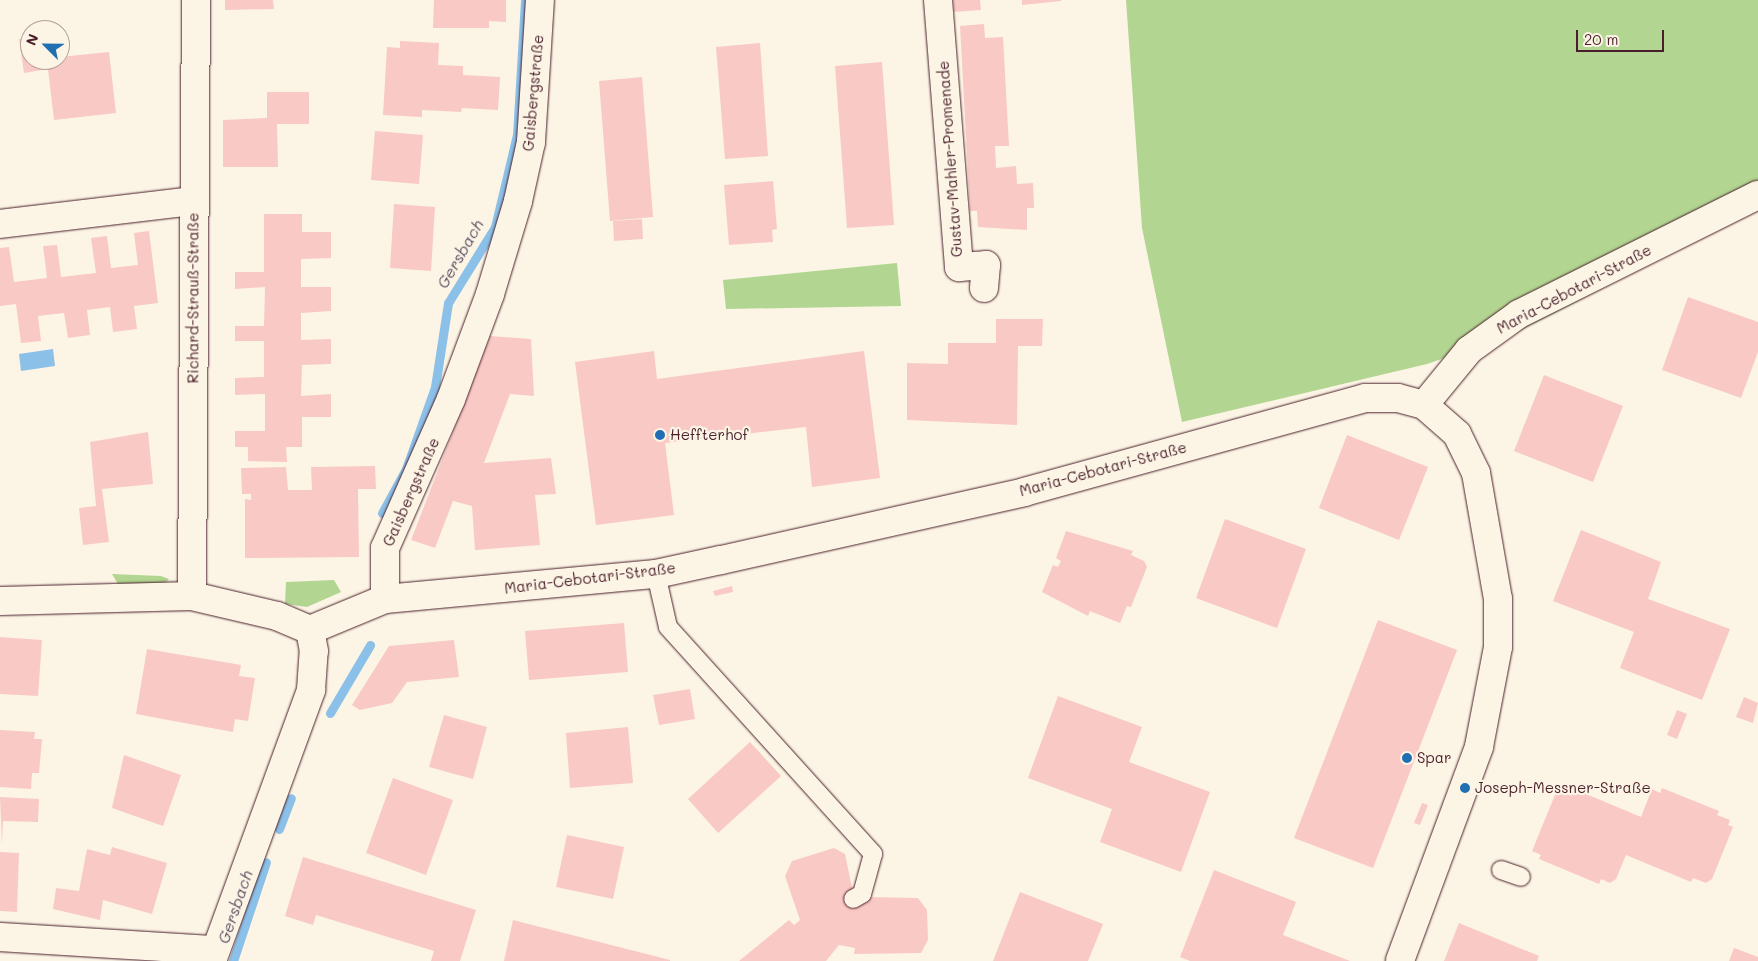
<!DOCTYPE html>
<html>
<head>
<meta charset="utf-8">
<style>
  body { margin:0 }
  #map { position:relative; width:1758px; height:961px; overflow:hidden; background:#fcf5e5; font-family:Mali,sans-serif }
  div>[style] { position:absolute }
  .green>* { inset:0; background:#b2d691 }
  .water>* { inset:0; background:#8bc0e8 }
  .stream>* { height:9px; margin:-4.5px; padding:0 4.5px; transform-origin:4.5px; border-radius:4.5px; background:#8bc0e8 }
  .building>* { inset:0; background:#f9c9c5 }
  .roads { filter:drop-shadow(0 0 1px #4a1f2b) drop-shadow(0 0 1px #4a1f2b) }
  .lane>* { height:18px; margin:-9px; padding:0 9px; transform-origin:9px; border-radius:9px; background:#fcf5e5 }
  .street>* { height:28px; margin:-14px; padding:0 14px; transform-origin:14px; border-radius:14px; background:#fcf5e5 }
  .dots>* { width:14px; height:14px; translate:-50% -50%; box-sizing:border-box; border:2px solid #fcf5e5; border-radius:50% }
  span { translate:-50% -50%; white-space:nowrap; text-align:center; line-height:1.15; -webkit-text-stroke:4.5px #fcf5e5; paint-order:stroke }
  .street-label { font-size:15px; color:#4a1f2b }
  .poi-label { font-size:15px; color:#4a1f2b }
  .left { translate:0 -50%; text-align:left }
  .water-label { font-size:16px; color:#5e4f64; font-style:italic }
  .north { position:absolute; left:20px; top:20px; width:50px; height:50px; box-sizing:border-box; background:#fcf5e5; border:1px solid #b59f9b; border-radius:50%; rotate:293deg; font-size:14px; font-weight:700; line-height:20px; text-align:center; color:#4a1f2b }
  .north::after { content:''; display:block; margin:auto; width:18px; height:22px; background:#1f6fb2; clip-path:polygon(50% 0,100% 100%,50% 72%,0 100%) }
  .scale { position:absolute; left:1576px; top:30px; width:88px; height:22px; box-sizing:border-box; border:2px solid #4a1f2b; border-top:0; padding-left:6px; font-size:15px; line-height:18px; white-space:nowrap; color:#4a1f2b; -webkit-text-stroke:4px #fcf5e5; paint-order:stroke }
</style>
</head>
<body>
<div id="map">
  <div class="green">
    <div style="clip-path:polygon(1126px 0,1758px 0,1758px 200px,1714px 231px,1514px 334px,1427px 364px,1182px 422px,1142px 228px)"></div>
    <div style="clip-path:polygon(897px 263px,901px 306px,726px 309px,723px 280px)"></div>
    <div style="clip-path:polygon(112px 574px,161px 576px,169px 579px,164px 584px,119px 586px)"></div>
    <div style="clip-path:polygon(334px 580px,341px 592px,307px 607px,285px 604px,286px 582px)"></div>
  </div>
  <div class="water">
    <div style="clip-path:polygon(53px 349px,55px 366px,21px 371px,19px 354px)"></div>
  </div>
  <div class="stream">
    <div style="left:382px;top:513px;width:50px;rotate:-61.4deg"></div>
    <div style="left:406px;top:469px;width:87px;rotate:-70.5deg"></div>
    <div style="left:435px;top:387px;width:85px;rotate:-81.2deg"></div>
    <div style="left:448px;top:303px;width:89px;rotate:-58.3deg"></div>
    <div style="left:495px;top:227px;width:95px;rotate:-76.6deg"></div>
    <div style="left:517px;top:135px;width:135px;rotate:-86.6deg"></div>
    <div style="left:330px;top:713px;width:79px;rotate:-59.5deg"></div>
    <div style="left:279px;top:829px;width:33px;rotate:-69deg"></div>
    <div style="left:233px;top:961px;width:104px;rotate:-71.6deg"></div>
  </div>
  <div class="building">
    <div style="clip-path:polygon(225px 0,273px 0,274px 9px,225px 10px)"></div>
    <div style="clip-path:polygon(434px 0,506px 0,506px 22px,489px 21px,489px 28px,433px 28px)"></div>
    <div style="clip-path:polygon(953px 0,980px 0,981px 10px,954px 12px)"></div>
    <div style="clip-path:polygon(1022px 0,1061px 0,1061px 1px,1022px 5px)"></div>
    <div style="clip-path:polygon(984px 24px,985px 38px,1003px 37px,1009px 146px,995px 146px,996px 168px,1016px 166px,1017px 184px,1033px 183px,1034px 208px,1027px 208px,1027px 230px,978px 227px,977px 211px,970px 211px,960px 26px)"></div>
    <div style="clip-path:polygon(30px 38px,30px 60px,109px 52px,116px 113px,54px 120px,48px 69px,24px 73px,19px 39px)"></div>
    <div style="clip-path:polygon(400px 41px,439px 43px,438px 65px,463px 66px,463px 75px,500px 77px,498px 110px,462px 108px,461px 112px,422px 110px,422px 117px,383px 115px,387px 47px,400px 48px)"></div>
    <div style="clip-path:polygon(760px 43px,768px 156px,725px 159px,716px 47px)"></div>
    <div style="clip-path:polygon(882px 62px,894px 225px,847px 228px,835px 66px)"></div>
    <div style="clip-path:polygon(642px 77px,653px 217px,610px 221px,599px 81px)"></div>
    <div style="clip-path:polygon(267px 92px,309px 92px,309px 124px,277px 124px,278px 167px,223px 167px,223px 120px,267px 118px)"></div>
    <div style="clip-path:polygon(375px 131px,423px 135px,419px 184px,371px 180px)"></div>
    <div style="clip-path:polygon(773px 181px,777px 229px,772px 230px,773px 242px,729px 245px,724px 185px)"></div>
    <div style="clip-path:polygon(394px 204px,435px 207px,431px 271px,390px 268px)"></div>
    <div style="clip-path:polygon(264px 214px,302px 214px,302px 232px,331px 232px,331px 258px,301px 259px,301px 287px,331px 287px,331px 311px,301px 313px,301px 340px,331px 339px,331px 364px,302px 365px,301px 396px,331px 394px,331px 417px,302px 417px,302px 447px,286px 447px,287px 462px,248px 461px,248px 447px,235px 447px,235px 431px,265px 431px,265px 394px,235px 395px,235px 378px,264px 377px,264px 341px,235px 341px,235px 326px,264px 326px,265px 287px,235px 289px,235px 272px,264px 272px)"></div>
    <div style="clip-path:polygon(642px 219px,643px 239px,614px 241px,613px 221px)"></div>
    <div style="clip-path:polygon(149px 231px,158px 303px,134px 306px,137px 329px,113px 332px,110px 307px,87px 310px,90px 335px,68px 338px,64px 313px,38px 316px,41px 341px,21px 343px,16px 304px,0 306px,0 248px,9px 247px,14px 282px,47px 278px,43px 246px,57px 245px,61px 277px,96px 273px,91px 238px,107px 236px,111px 268px,138px 265px,134px 233px)"></div>
    <div style="clip-path:polygon(1688px 297px,1758px 322px,1758px 352px,1741px 398px,1662px 370px)"></div>
    <div style="clip-path:polygon(996px 319px,1043px 319px,1042px 346px,1018px 346px,1017px 425px,907px 420px,907px 363px,948px 364px,948px 343px,996px 343px)"></div>
    <div style="clip-path:polygon(490px 336px,531px 339px,534px 396px,510px 394px,484px 463px,551px 458px,556px 494px,535px 495px,540px 545px,475px 550px,472px 506px,453px 501px,435px 548px,411px 540px)"></div>
    <div style="clip-path:polygon(654px 351px,657px 379px,864px 351px,880px 478px,812px 487px,806px 427px,665px 443px,674px 515px,596px 525px,575px 362px)"></div>
    <div style="clip-path:polygon(1544px 375px,1623px 406px,1593px 482px,1514px 451px)"></div>
    <div style="clip-path:polygon(148px 432px,153px 484px,102px 489px,109px 542px,83px 545px,79px 508px,96px 506px,90px 442px)"></div>
    <div style="clip-path:polygon(1347px 435px,1428px 467px,1399px 540px,1319px 508px)"></div>
    <div style="clip-path:polygon(375px 466px,376px 489px,358px 489px,359px 557px,245px 558px,245px 499px,251px 500px,251px 494px,242px 494px,241px 468px,286px 467px,288px 490px,312px 490px,311px 467px)"></div>
    <div style="clip-path:polygon(1225px 519px,1306px 549px,1277px 628px,1196px 598px)"></div>
    <div style="clip-path:polygon(1581px 530px,1661px 562px,1648px 599px,1730px 629px,1702px 700px,1620px 668px,1634px 632px,1553px 601px)"></div>
    <div style="clip-path:polygon(1066px 531px,1133px 551px,1131px 555px,1144px 561px,1147px 567px,1131px 607px,1127px 606px,1120px 623px,1090px 611px,1088px 616px,1042px 592px,1053px 565px,1058px 567px,1061px 561px,1056px 558px)"></div>
    <div style="clip-path:polygon(732px 586px,733px 592px,715px 596px,713px 591px)"></div>
    <div style="clip-path:polygon(1378px 620px,1457px 650px,1373px 868px,1294px 838px)"></div>
    <div style="clip-path:polygon(624px 623px,628px 672px,529px 680px,525px 631px)"></div>
    <div style="clip-path:polygon(0 637px,42px 640px,38px 696px,0 694px)"></div>
    <div style="clip-path:polygon(454px 640px,459px 677px,407px 682px,392px 703px,360px 710px,352px 705px,389px 646px)"></div>
    <div style="clip-path:polygon(147px 649px,241px 665px,239px 676px,255px 678px,248px 721px,235px 719px,233px 732px,136px 714px)"></div>
    <div style="clip-path:polygon(690px 689px,695px 719px,659px 725px,653px 695px)"></div>
    <div style="clip-path:polygon(1058px 696px,1142px 727px,1129px 762px,1210px 792px,1181px 872px,1100px 842px,1112px 809px,1028px 778px)"></div>
    <div style="clip-path:polygon(1744px 697px,1758px 703px,1753px 723px,1736px 717px)"></div>
    <div style="clip-path:polygon(1677px 710px,1687px 714px,1677px 739px,1667px 735px)"></div>
    <div style="clip-path:polygon(444px 715px,487px 727px,473px 779px,429px 767px)"></div>
    <div style="clip-path:polygon(628px 727px,633px 783px,570px 788px,566px 733px)"></div>
    <div style="clip-path:polygon(0 730px,35px 732px,34px 739px,42px 739px,39px 773px,32px 773px,31px 789px,0 787px)"></div>
    <div style="clip-path:polygon(750px 742px,781px 776px,718px 833px,688px 799px)"></div>
    <div style="clip-path:polygon(124px 755px,181px 775px,163px 826px,112px 808px)"></div>
    <div style="clip-path:polygon(393px 778px,453px 800px,426px 875px,366px 853px)"></div>
    <div style="clip-path:polygon(1567px 786px,1641px 817px,1652px 789px,1660px 793px,1662px 788px,1719px 811px,1717px 815px,1730px 820px,1728px 825px,1733px 827px,1712px 879px,1706px 883px,1693px 878px,1691px 882px,1626px 855px,1616px 879px,1610px 883px,1601px 879px,1599px 884px,1539px 859px,1541px 855px,1532px 851px,1557px 790px,1564px 793px)"></div>
    <div style="clip-path:polygon(0 797px,39px 799px,38px 822px,3px 821px,2px 845px)"></div>
    <div style="clip-path:polygon(1422px 803px,1428px 805px,1420px 825px,1414px 823px)"></div>
    <div style="clip-path:polygon(567px 835px,624px 847px,613px 899px,556px 887px)"></div>
    <div style="clip-path:polygon(112px 847px,167px 863px,152px 914px,103px 900px,100px 920px,53px 909px,56px 888px,79px 891px,87px 849px,110px 855px)"></div>
    <div style="clip-path:polygon(834px 848px,845px 854px,855px 902px,865px 902px,867px 897px,918px 898px,927px 910px,928px 940px,921px 953px,854px 954px,855px 948px,839px 945px,826px 961px,739px 961px,789px 920px,794px 925px,800px 920px,785px 876px,792px 861px)"></div>
    <div style="clip-path:polygon(0 852px,19px 853px,17px 912px,0 911px)"></div>
    <div style="clip-path:polygon(303px 857px,476px 910px,460px 961px,431px 961px,434px 951px,316px 915px,313px 925px,285px 916px)"></div>
    <div style="clip-path:polygon(1214px 870px,1296px 902px,1283px 935px,1350px 961px,1190px 961px,1180px 957px)"></div>
    <div style="clip-path:polygon(1020px 892px,1103px 924px,1088px 961px,993px 961px)"></div>
    <div style="clip-path:polygon(513px 920px,670px 960px,670px 961px,504px 961px)"></div>
    <div style="clip-path:polygon(1459px 923px,1539px 956px,1537px 961px,1444px 961px)"></div>
    <div style="clip-path:polygon(1734px 948px,1758px 957px,1758px 961px,1729px 961px)"></div>
  </div>
  <div class="roads">
    <div class="lane">
      <div style="left:656px;top:574px;width:54px;rotate:77.2deg"></div>
      <div style="left:668px;top:627px;width:306px;rotate:47.9deg"></div>
      <div style="left:873px;top:854px;width:41px;rotate:105.4deg"></div>
      <div style="left:862px;top:894px;width:10px;rotate:151deg"></div>
      <div style="left:1501px;top:870px;width:21px;rotate:19deg"></div>
    </div>
    <div class="street">
      <div style="left:938px;top:0;width:268px;rotate:85.5deg"></div>
      <div style="left:959px;top:267px;width:27px;rotate:-4deg"></div>
      <div style="left:986px;top:265px;width:23px;rotate:95deg"></div>
      <div style="left:0;top:224px;width:194px;rotate:-6.8deg"></div>
      <div style="left:1424px;top:405px;width:71px;rotate:-50.7deg"></div>
      <div style="left:1469px;top:350px;width:62px;rotate:-35.8deg"></div>
      <div style="left:1519px;top:314px;width:267px;rotate:-26.5deg"></div>
      <div style="left:192px;top:596px;width:596px;rotate:-89.62deg"></div>
      <div style="left:385px;top:599px;width:51px;rotate:-90deg"></div>
      <div style="left:385px;top:548px;width:163px;rotate:-66.1deg"></div>
      <div style="left:451px;top:399px;width:112px;rotate:-69.6deg"></div>
      <div style="left:490px;top:294px;width:97px;rotate:-73.2deg"></div>
      <div style="left:518px;top:201px;width:60px;rotate:-77.6deg"></div>
      <div style="left:531px;top:142px;width:142px;rotate:-86.4deg"></div>
      <div style="left:0;top:601px;width:192px;rotate:-1.5deg"></div>
      <div style="left:192px;top:596px;width:87px;rotate:13.2deg"></div>
      <div style="left:277px;top:616px;width:36px;rotate:23deg"></div>
      <div style="left:310px;top:630px;width:81px;rotate:-22.5deg"></div>
      <div style="left:385px;top:599px;width:272px;rotate:-5.3deg"></div>
      <div style="left:656px;top:574px;width:66px;rotate:-12.2deg"></div>
      <div style="left:721px;top:560px;width:311px;rotate:-12.6deg"></div>
      <div style="left:1024px;top:492px;width:354px;rotate:-15.4deg"></div>
      <div style="left:1365px;top:398px;width:33px"></div>
      <div style="left:1398px;top:398px;width:27px;rotate:15deg"></div>
      <div style="left:1424px;top:405px;width:44px;rotate:41.3deg"></div>
      <div style="left:1457px;top:434px;width:43px;rotate:64deg"></div>
      <div style="left:1476px;top:473px;width:128px;rotate:80.1deg"></div>
      <div style="left:1498px;top:599px;width:48px;rotate:90deg"></div>
      <div style="left:1498px;top:647px;width:102px;rotate:100.8deg"></div>
      <div style="left:1479px;top:747px;width:228px;rotate:110.3deg"></div>
      <div style="left:0;top:937px;width:214px;rotate:3.5deg"></div>
      <div style="left:212px;top:961px;width:289px;rotate:-69.9deg"></div>
      <div style="left:311px;top:690px;width:39px;rotate:-86deg"></div>
      <div style="left:314px;top:651px;width:21px;rotate:-101deg"></div>
    </div>
  </div>
  <div class="dots">
    <div style="left:660px;top:435px;background:#1f6fb2"></div>
    <div style="left:1407px;top:758px;background:#1f6fb2"></div>
    <div style="left:1465px;top:788px;background:#1f6fb2"></div>
  </div>
  <div class="street-label">
    <span style="left:533px;top:93px;rotate:-85deg">Gaisbergstraße</span>
    <span style="left:950px;top:159px;rotate:-94deg">Gustav-Mahler-Promenade</span>
    <span style="left:1574px;top:289px;rotate:-28deg">Maria-Cebotari-Straße</span>
    <span style="left:193px;top:298px;rotate:-90deg">Richard-Strauß-Straße</span>
    <span style="left:1103px;top:469px;rotate:-15deg">Maria-Cebotari-Straße</span>
    <span style="left:411px;top:492px;rotate:-66deg">Gaisbergstraße</span>
    <span style="left:590px;top:578px;rotate:-7deg">Maria-Cebotari-Straße</span>
  </div>
  <div class="poi-label">
    <span class="left" style="left:670px;top:435px">Heffterhof</span>
    <span class="left" style="left:1417px;top:758px">Spar</span>
    <span class="left" style="left:1475px;top:788px">Joseph-Messner-Straße</span>
  </div>
  <div class="water-label">
    <span style="left:460px;top:254px;rotate:-60deg">Gersbach</span>
    <span style="left:235px;top:907px;rotate:-71deg">Gersbach</span>
  </div>
  <div class="north">N</div>
  <div class="scale">20 m</div>
</div>
</body>
</html>
